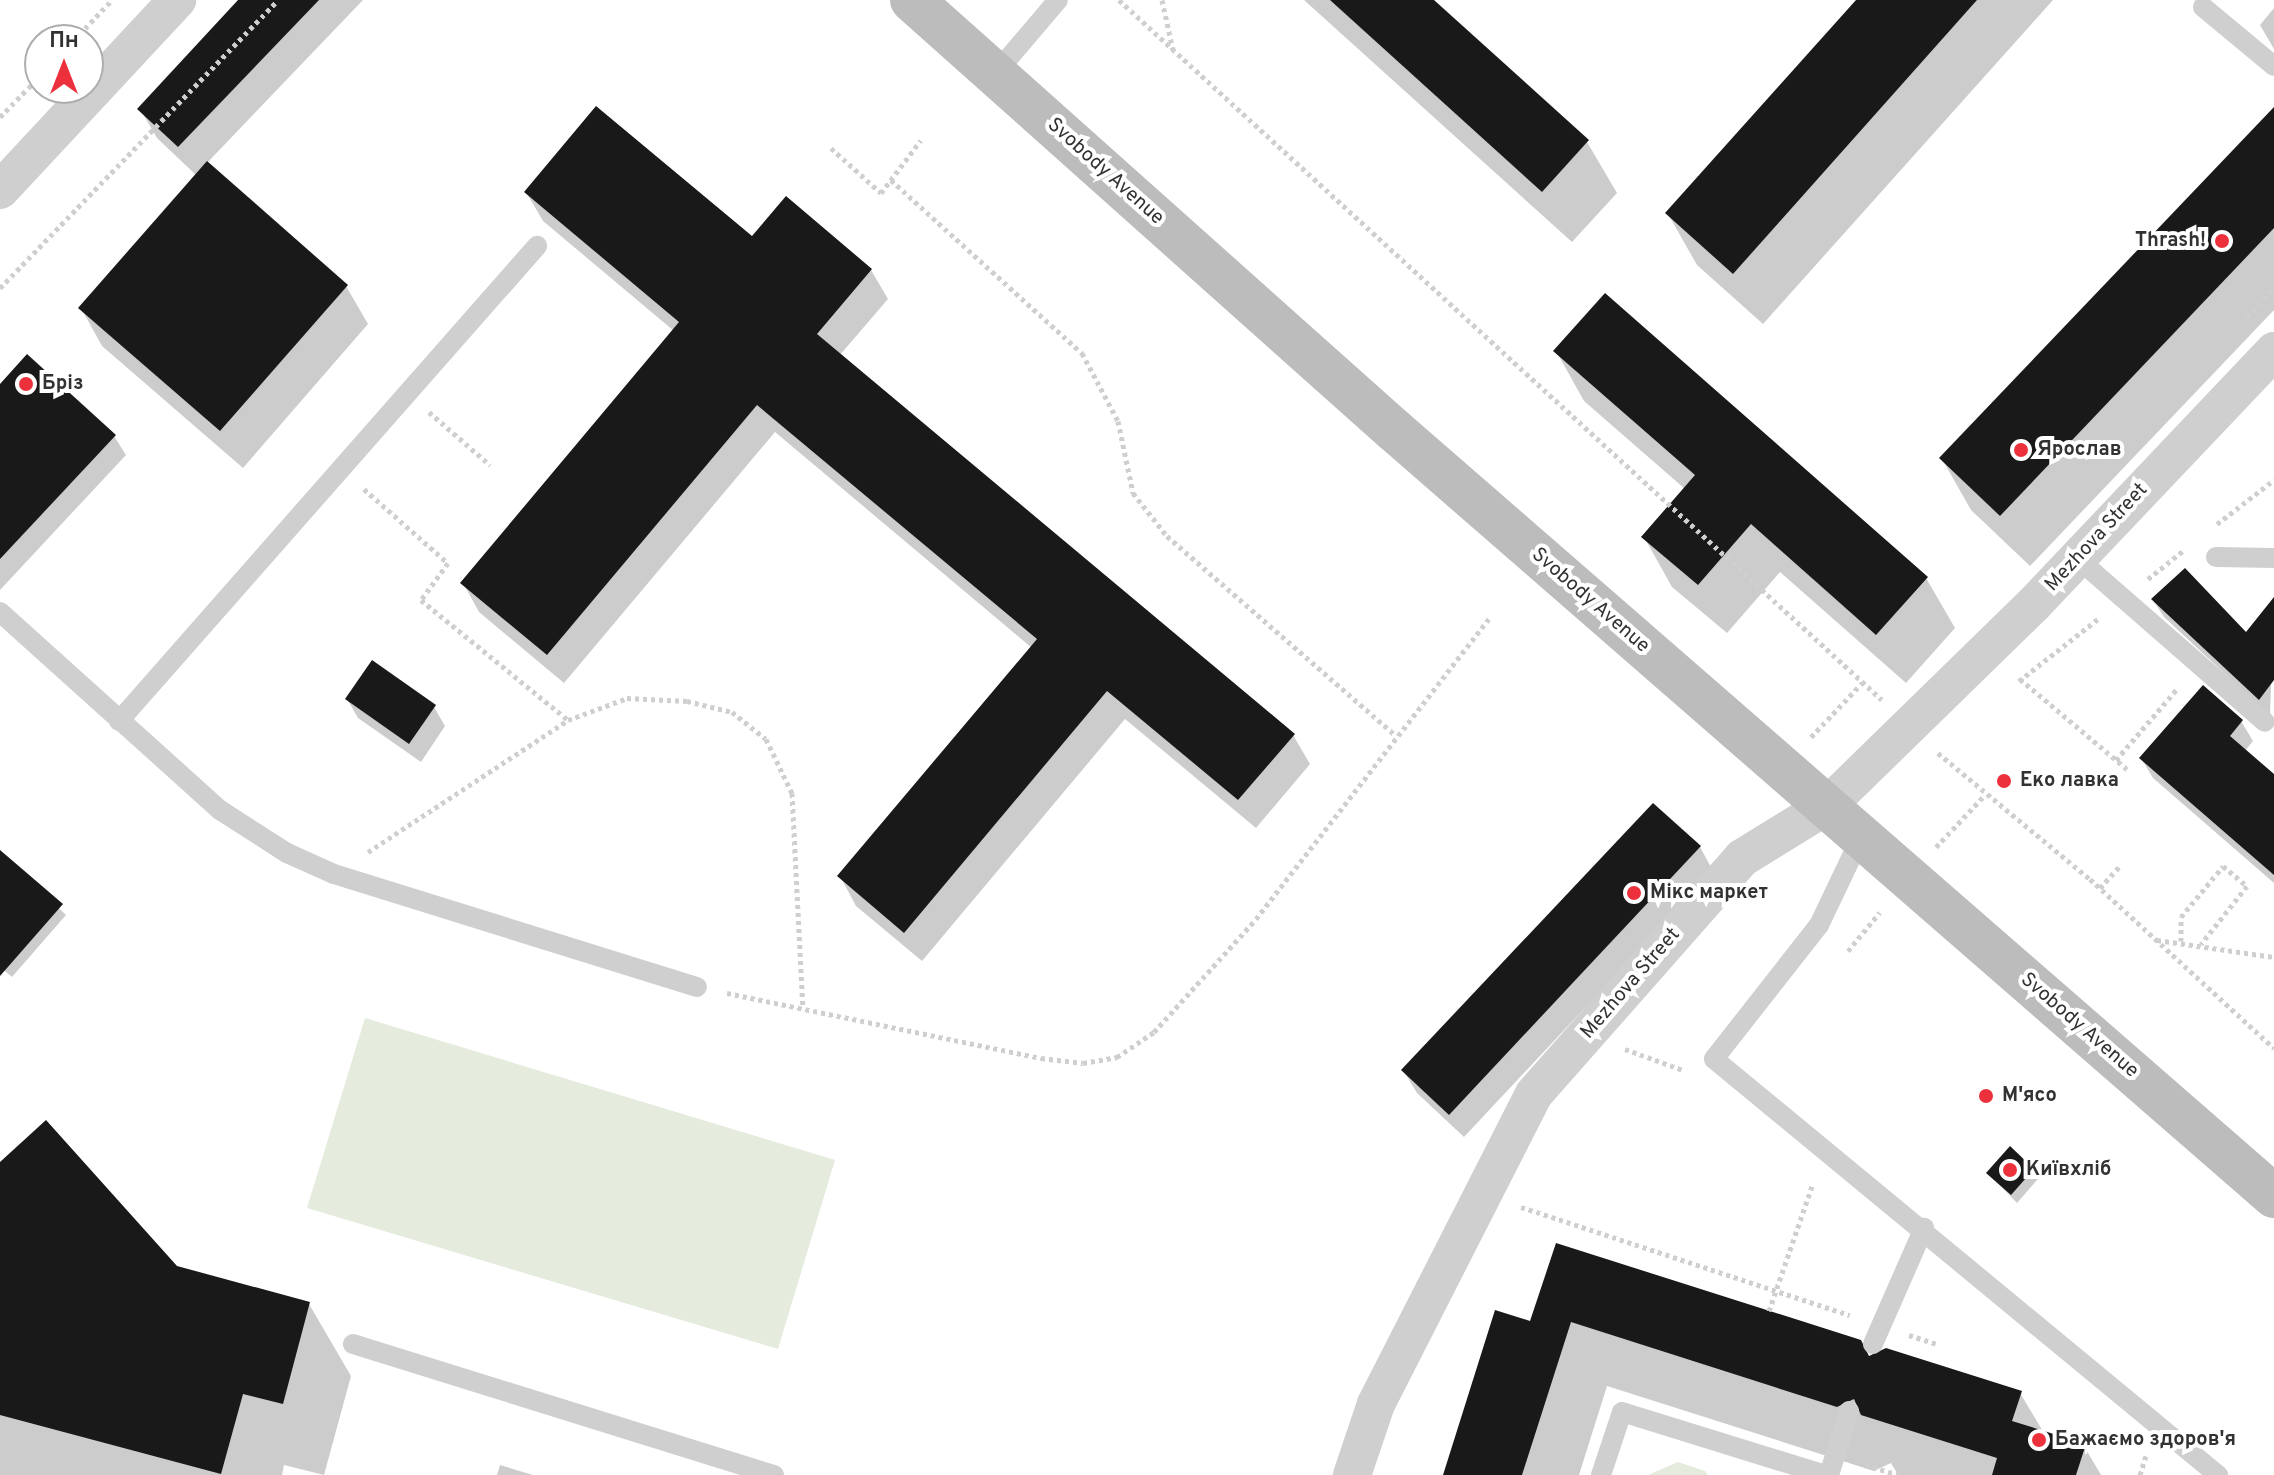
<!DOCTYPE html>
<html>
<head>
<meta charset="utf-8">
<style>
  body { margin:0 }
  #map { position:relative; width:2274px; height:1475px; overflow:hidden; background:#fff; font-family:Overpass,sans-serif }
  div>[style] { position:absolute }
  .green>* { inset:0; background:#e5ecde }
  .shadow>* { inset:0; background:#0003 }
  .building>* { inset:0; background:#191919 }
  .path>* { height:5px; margin-top:-2.5px; transform-origin:0; background:repeating-linear-gradient(90deg,#cfcfcf 0 4px,transparent 0 8px) }
  .lane>* { height:20px; margin:-10px; padding:0 10px; transform-origin:10px; border-radius:10px; background:#cfcfcf }
  .street>* { height:38px; margin:-19px; padding:0 19px; transform-origin:19px; border-radius:19px; background:#cfcfcf }
  .secondary>* { height:44px; margin:-22px; padding:0 22px; transform-origin:22px; border-radius:22px; background:#bcbcbc }
  .dots>* { width:22px; height:22px; translate:-50% -50%; box-sizing:border-box; border:4px solid #fff; border-radius:50% }
  span { translate:-50% -50%; white-space:nowrap; text-align:center; line-height:1.15; -webkit-text-stroke:8px #fff; paint-order:stroke }
  .street-label { font-size:20px; color:#323232 }
  .poi-label { font-size:20px; color:#323232; font-weight:700 }
  .right { translate:-100% -50%; text-align:right }
  .left { translate:0 -50%; text-align:left }
  .north { position:absolute; left:24px; top:24px; width:80px; height:80px; box-sizing:border-box; background:#fff; border:2px solid #adadad; border-radius:50%; rotate:0deg; font-size:22px; font-weight:700; line-height:32px; text-align:center; color:#323232 }
  .north::after { content:''; display:block; margin:auto; width:28px; height:36px; background:#ec313c; clip-path:polygon(50% 0,100% 100%,50% 72%,0 100%) }
</style>
</head>
<body>
<div id="map">
  <div class="green">
    <div style="clip-path:polygon(365px 1018px,835px 1160px,778px 1349px,307px 1208px)"></div>
    <div style="clip-path:polygon(1678px 1462px,1705px 1471px,1708px 1475px,1648px 1475px)"></div>
  </div>
  <div class="shadow">
    <div style="clip-path:polygon(241px 0,363px 0,206px 164px,346px 286px,368px 324px,243px 468px,102px 346px,81px 308px,197px 176px,157px 138px,140px 109px)"></div>
    <div style="clip-path:polygon(1304px 0,1431px 0,1587px 142px,1617px 193px,1572px 242px)"></div>
    <div style="clip-path:polygon(1859px 0,2053px 0,1763px 324px,1697px 265px,1668px 214px)"></div>
    <div style="clip-path:polygon(2274px 8px,2274px 49px,2260px 25px)"></div>
    <div style="clip-path:polygon(2274px 138px,2274px 310px,2030px 566px,1971px 510px,1942px 459px)"></div>
    <div style="clip-path:polygon(526px 192px,871px 270px,888px 299px,839px 356px,1293px 735px,1310px 764px,1256px 828px,1125px 719px,922px 961px,856px 906px,840px 876px,1032px 648px,775px 432px,564px 683px,479px 612px,463px 583px,674px 331px,543px 221px)"></div>
    <div style="clip-path:polygon(1556px 351px,1926px 578px,1955px 628px,1906px 683px,1780px 572px,1727px 633px,1672px 587px,1644px 537px,1685px 489px,1584px 401px)"></div>
    <div style="clip-path:polygon(0 386px,114px 436px,126px 455px,0 590px)"></div>
    <div style="clip-path:polygon(2153px 600px,2246px 635px,2274px 600px,2270px 716px,2164px 617px)"></div>
    <div style="clip-path:polygon(347px 699px,434px 707px,445px 726px,421px 762px,358px 718px)"></div>
    <div style="clip-path:polygon(2241px 721px,2253px 741px,2245px 751px,2274px 777px,2274px 883px,2153px 778px,2141px 758px)"></div>
    <div style="clip-path:polygon(1653px 806px,1700px 847px,1713px 871px,1464px 1137px,1417px 1093px,1403px 1070px)"></div>
    <div style="clip-path:polygon(0 853px,66px 915px,12px 977px,0 967px)"></div>
    <div style="clip-path:polygon(0 1164px,176px 1268px,309px 1304px,351px 1376px,324px 1475px,284px 1465px,282px 1475px,0 1475px)"></div>
    <div style="clip-path:polygon(2033px 1170px,2038px 1179px,2017px 1203px,1988px 1173px)"></div>
    <div style="clip-path:polygon(1557px 1245px,1869px 1358px,2020px 1393px,2044px 1433px,2084px 1446px,2101px 1475px,1898px 1475px,1891px 1463px,1874px 1471px,1607px 1386px,1579px 1475px,1446px 1475px,1532px 1323px)"></div>
    <div style="clip-path:polygon(500px 1465px,533px 1475px,497px 1475px)"></div>
  </div>
  <div class="building">
    <div style="clip-path:polygon(238px 0,319px 0,178px 147px,137px 109px)"></div>
    <div style="clip-path:polygon(1330px 0,1434px 0,1589px 140px,1542px 192px)"></div>
    <div style="clip-path:polygon(1856px 0,1977px 0,1733px 274px,1665px 213px)"></div>
    <div style="clip-path:polygon(596px 106px,752px 236px,786px 196px,872px 269px,817px 334px,1295px 734px,1238px 800px,1107px 691px,904px 933px,837px 876px,1037px 639px,757px 405px,547px 655px,460px 583px,679px 322px,524px 192px)"></div>
    <div style="clip-path:polygon(2274px 107px,2274px 228px,2000px 516px,1939px 458px)"></div>
    <div style="clip-path:polygon(207px 161px,348px 285px,220px 431px,78px 308px)"></div>
    <div style="clip-path:polygon(1605px 293px,1928px 577px,1876px 635px,1751px 524px,1698px 585px,1641px 537px,1695px 475px,1553px 351px)"></div>
    <div style="clip-path:polygon(27px 354px,116px 435px,0 559px,0 384px)"></div>
    <div style="clip-path:polygon(2185px 568px,2246px 632px,2274px 597px,2274px 680px,2259px 700px,2151px 599px)"></div>
    <div style="clip-path:polygon(372px 660px,436px 705px,409px 744px,345px 699px)"></div>
    <div style="clip-path:polygon(2203px 685px,2243px 720px,2230px 736px,2274px 774px,2274px 875px,2139px 758px)"></div>
    <div style="clip-path:polygon(1653px 803px,1701px 846px,1449px 1115px,1401px 1070px)"></div>
    <div style="clip-path:polygon(0 850px,63px 904px,0 976px)"></div>
    <div style="clip-path:polygon(46px 1120px,177px 1266px,310px 1302px,283px 1404px,243px 1394px,221px 1474px,0 1415px,0 1162px)"></div>
    <div style="clip-path:polygon(2010px 1146px,2034px 1169px,2011px 1195px,1986px 1173px)"></div>
    <div style="clip-path:polygon(1556px 1243px,1861px 1340px,1869px 1356px,1886px 1348px,2022px 1391px,2012px 1421px,2086px 1444px,2076px 1475px,1992px 1475px,1997px 1458px,1861px 1415px,1854px 1399px,1837px 1407px,1571px 1322px,1522px 1475px,1443px 1475px,1495px 1310px,1530px 1321px)"></div>
  </div>
  <div class="path">
    <div style="left:1119px;top:0;width:1035px;rotate:42.53deg"></div>
    <div style="left:1162px;top:0;width:51px;rotate:77.6deg"></div>
    <div style="left:74px;top:40px;width:55px;rotate:-46.5deg"></div>
    <div style="left:0;top:117px;width:57px;rotate:-45.7deg"></div>
    <div style="left:831px;top:148px;width:67px;rotate:42deg"></div>
    <div style="left:881px;top:193px;width:66px;rotate:-53deg"></div>
    <div style="left:891px;top:180px;width:258px;rotate:42.2deg"></div>
    <div style="left:1082px;top:353px;width:77px;rotate:62.1deg"></div>
    <div style="left:1118px;top:421px;width:74px;rotate:78.2deg"></div>
    <div style="left:1133px;top:493px;width:55px;rotate:51.7deg"></div>
    <div style="left:1167px;top:536px;width:303px;rotate:41.1deg"></div>
    <div style="left:0;top:288px;width:400px;rotate:-46deg"></div>
    <div style="left:2247px;top:317px;width:40px;rotate:-48deg"></div>
    <div style="left:429px;top:412px;width:81px;rotate:41deg"></div>
    <div style="left:364px;top:489px;width:112px;rotate:41.4deg"></div>
    <div style="left:448px;top:563px;width:46px;rotate:126.1deg"></div>
    <div style="left:421px;top:600px;width:190px;rotate:39.2deg"></div>
    <div style="left:2217px;top:524px;width:72px;rotate:-37.7deg"></div>
    <div style="left:2148px;top:579px;width:46px;rotate:-38.9deg"></div>
    <div style="left:2020px;top:679px;width:141px;rotate:40.1deg"></div>
    <div style="left:2019px;top:681px;width:102px;rotate:-38.2deg"></div>
    <div style="left:1811px;top:737px;width:74px;rotate:-46.6deg"></div>
    <div style="left:1938px;top:753px;width:197px;rotate:39.7deg"></div>
    <div style="left:2090px;top:879px;width:250px;rotate:42.6deg"></div>
    <div style="left:2116px;top:760px;width:95px;rotate:-49.3deg"></div>
    <div style="left:1936px;top:847px;width:71px;rotate:-46.7deg"></div>
    <div style="left:368px;top:852px;width:240px;rotate:-33.4deg"></div>
    <div style="left:568px;top:720px;width:63px;rotate:-20.4deg"></div>
    <div style="left:627px;top:698px;width:60px;rotate:2.9deg"></div>
    <div style="left:687px;top:701px;width:46px;rotate:13.7deg"></div>
    <div style="left:732px;top:712px;width:43px;rotate:38.5deg"></div>
    <div style="left:766px;top:739px;width:60px;rotate:64.3deg"></div>
    <div style="left:792px;top:793px;width:216px;rotate:87.1deg"></div>
    <div style="left:2100px;top:888px;width:30px;rotate:-48deg"></div>
    <div style="left:2157px;top:940px;width:118px;rotate:8.3deg"></div>
    <div style="left:2181px;top:941px;width:24px;rotate:-90deg"></div>
    <div style="left:2181px;top:917px;width:66px;rotate:-50.5deg"></div>
    <div style="left:2223px;top:866px;width:31px;rotate:40deg"></div>
    <div style="left:2247px;top:886px;width:74px;rotate:128.4deg"></div>
    <div style="left:1848px;top:951px;width:50px;rotate:-50.6deg"></div>
    <div style="left:727px;top:993px;width:321px;rotate:11.7deg"></div>
    <div style="left:1041px;top:1058px;width:42px;rotate:6.8deg"></div>
    <div style="left:1083px;top:1063px;width:35px;rotate:-10deg"></div>
    <div style="left:1117px;top:1057px;width:45px;rotate:-34deg"></div>
    <div style="left:1154px;top:1032px;width:152px;rotate:-47.9deg"></div>
    <div style="left:1256px;top:919px;width:380px;rotate:-52.2deg"></div>
    <div style="left:1625px;top:1049px;width:62px;rotate:19.9deg"></div>
    <div style="left:1521px;top:1207px;width:346px;rotate:18.2deg"></div>
    <div style="left:1769px;top:1311px;width:135px;rotate:-71deg"></div>
    <div style="left:1909px;top:1335px;width:28px;rotate:18deg"></div>
    <div style="left:1865px;top:1465px;width:35px;rotate:16deg"></div>
    <div style="left:2140px;top:1475px;width:21px;rotate:-73deg"></div>
  </div>
  <div class="lane">
    <div style="left:2203px;top:7px;width:92px;rotate:39.7deg"></div>
    <div style="left:995px;top:74px;width:97px;rotate:-49.6deg"></div>
    <div style="left:2216px;top:557px;width:58px;rotate:1deg"></div>
    <div style="left:2077px;top:558px;width:249px;rotate:41.1deg"></div>
    <div style="left:0;top:612px;width:296px;rotate:42deg"></div>
    <div style="left:220px;top:810px;width:80px;rotate:32.7deg"></div>
    <div style="left:287px;top:853px;width:51px;rotate:24.1deg"></div>
    <div style="left:334px;top:874px;width:380px;rotate:17.3deg"></div>
    <div style="left:119px;top:721px;width:633px;rotate:-48.65deg"></div>
    <div style="left:1862px;top:835px;width:100px;rotate:115.5deg"></div>
    <div style="left:1819px;top:925px;width:170px;rotate:128.1deg"></div>
    <div style="left:1714px;top:1059px;width:654px;rotate:39.54deg"></div>
    <div style="left:353px;top:1344px;width:441px;rotate:17.3deg"></div>
    <div style="left:1873px;top:1344px;width:127px;rotate:-66.3deg"></div>
    <div style="left:1601px;top:1475px;width:66px;rotate:-71.6deg"></div>
    <div style="left:1622px;top:1412px;width:214px;rotate:17.2deg"></div>
    <div style="left:1829px;top:1475px;width:67px;rotate:-72.6deg"></div>
  </div>
  <div class="street">
    <div style="left:0;top:190px;width:260px;rotate:-47deg"></div>
    <div style="left:1352px;top:1475px;width:75px;rotate:-71.3deg"></div>
    <div style="left:1376px;top:1404px;width:348px;rotate:-63deg"></div>
    <div style="left:1534px;top:1094px;width:315px;rotate:-48.6deg"></div>
    <div style="left:1742px;top:858px;width:101px;rotate:-31.6deg"></div>
    <div style="left:1828px;top:805px;width:288px;rotate:-44.3deg"></div>
    <div style="left:2034px;top:604px;width:349px;rotate:-46.5deg"></div>
  </div>
  <div class="secondary">
    <div style="left:912px;top:0;width:646px;rotate:41.74deg"></div>
    <div style="left:1394px;top:430px;width:1167px;rotate:41.04deg"></div>
  </div>
  <div class="dots">
    <div style="left:2222px;top:241px;background:#ec313c"></div>
    <div style="left:26px;top:384px;background:#ec313c"></div>
    <div style="left:2021px;top:450px;background:#ec313c"></div>
    <div style="left:2004px;top:781px;background:#ec313c"></div>
    <div style="left:1634px;top:893px;background:#ec313c"></div>
    <div style="left:1986px;top:1096px;background:#ec313c"></div>
    <div style="left:2010px;top:1170px;background:#ec313c"></div>
    <div style="left:2039px;top:1440px;background:#ec313c"></div>
  </div>
  <div class="street-label">
    <span style="left:1105px;top:172px;rotate:42deg">Svobody Avenue</span>
    <span style="left:2097px;top:538px;rotate:-47deg">Mezhova Street</span>
    <span style="left:1590px;top:601px;rotate:41deg">Svobody Avenue</span>
    <span style="left:1631px;top:984px;rotate:-49deg">Mezhova Street</span>
    <span style="left:2079px;top:1026px;rotate:41deg">Svobody Avenue</span>
  </div>
  <div class="poi-label">
    <span class="right" style="left:2206px;top:241px">Thrash!</span>
    <span class="left" style="left:42px;top:384px">Бріз</span>
    <span class="left" style="left:2037px;top:450px">Ярослав</span>
    <span class="left" style="left:2020px;top:781px">Еко лавка</span>
    <span class="left" style="left:1650px;top:893px">Мікс маркет</span>
    <span class="left" style="left:2002px;top:1096px">М'ясо</span>
    <span class="left" style="left:2026px;top:1170px">Київхліб</span>
    <span class="left" style="left:2055px;top:1440px">Бажаємо здоров'я</span>
  </div>
  <div class="north">Пн</div>
</div>
</body>
</html>
